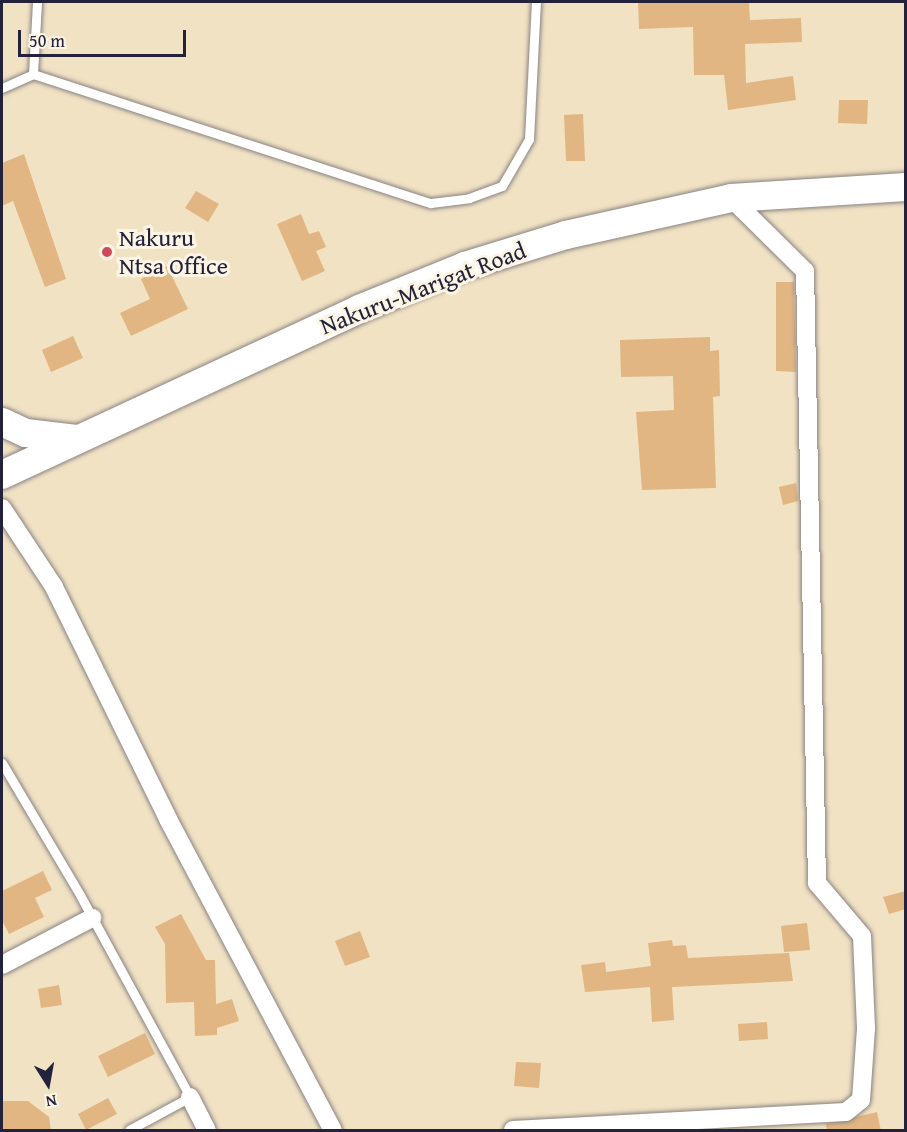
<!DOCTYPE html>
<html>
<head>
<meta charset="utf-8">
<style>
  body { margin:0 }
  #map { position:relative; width:907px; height:1132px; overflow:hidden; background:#f1e2c4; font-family:"Gentium Book Plus",serif }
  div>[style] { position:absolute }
  .building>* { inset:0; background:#e1b683 }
  .roads { filter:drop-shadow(0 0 2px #8a8280) drop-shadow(0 0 2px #8a8280) }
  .lane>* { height:9px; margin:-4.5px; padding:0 4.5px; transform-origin:4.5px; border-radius:4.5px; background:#fff }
  .street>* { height:18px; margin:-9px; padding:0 9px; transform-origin:9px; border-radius:9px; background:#fff }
  .primary>* { height:28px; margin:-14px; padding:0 14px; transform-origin:14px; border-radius:14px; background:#fff }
  .dots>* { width:16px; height:16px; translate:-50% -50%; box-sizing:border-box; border:3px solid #fcf5e5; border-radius:50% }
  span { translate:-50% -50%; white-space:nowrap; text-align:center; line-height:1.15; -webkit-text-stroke:6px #fcf5e5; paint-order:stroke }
  .poi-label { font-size:24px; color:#22223b }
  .left { translate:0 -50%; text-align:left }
  .street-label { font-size:24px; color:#22223b }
  .frame { position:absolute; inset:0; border:3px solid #22223b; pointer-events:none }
  .north { position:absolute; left:18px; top:1054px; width:60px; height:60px; -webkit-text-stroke:4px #fcf5e5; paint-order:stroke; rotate:169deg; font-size:16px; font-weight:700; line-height:24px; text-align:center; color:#22223b }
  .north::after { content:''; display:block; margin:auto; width:21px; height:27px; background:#22223b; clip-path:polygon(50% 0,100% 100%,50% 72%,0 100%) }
  .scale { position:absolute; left:18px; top:30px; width:168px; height:27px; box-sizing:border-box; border:3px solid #22223b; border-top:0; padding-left:8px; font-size:18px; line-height:21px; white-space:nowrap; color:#22223b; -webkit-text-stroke:4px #fcf5e5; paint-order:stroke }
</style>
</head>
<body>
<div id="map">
  <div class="building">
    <div style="clip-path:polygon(638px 2px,749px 2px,750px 20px,801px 18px,802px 42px,745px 44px,746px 83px,793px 76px,796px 100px,728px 110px,724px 75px,694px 75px,693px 27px,639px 29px)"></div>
    <div style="clip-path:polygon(839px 100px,868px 100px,867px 124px,838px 123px)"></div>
    <div style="clip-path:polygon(583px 114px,585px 161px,566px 161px,564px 115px)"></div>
    <div style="clip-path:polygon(24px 154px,66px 279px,45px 287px,13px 201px,2px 206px,2px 163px)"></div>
    <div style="clip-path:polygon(196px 191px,219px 204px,208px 222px,185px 208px)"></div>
    <div style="clip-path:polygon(301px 214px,309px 234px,319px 231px,326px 247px,316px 251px,325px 271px,302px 281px,277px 224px)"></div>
    <div style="clip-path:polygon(167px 266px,188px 309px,131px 336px,120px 313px,150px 299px,141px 279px)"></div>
    <div style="clip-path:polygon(776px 282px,794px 282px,796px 372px,776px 371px)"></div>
    <div style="clip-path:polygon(73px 336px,83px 358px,51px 372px,42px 350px)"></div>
    <div style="clip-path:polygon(710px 337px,710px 351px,719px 350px,720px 396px,713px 397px,716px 488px,642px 490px,636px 412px,674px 410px,673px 376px,621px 377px,620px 340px)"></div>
    <div style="clip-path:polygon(796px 483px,798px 501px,783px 505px,779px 487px)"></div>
    <div style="clip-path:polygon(43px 871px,52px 890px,35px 898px,44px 917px,9px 934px,2px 920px,2px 891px)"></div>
    <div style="clip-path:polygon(906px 891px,906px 909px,889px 914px,883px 897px)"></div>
    <div style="clip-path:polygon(181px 914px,206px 960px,215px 960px,216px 1004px,232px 999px,239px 1021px,217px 1028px,217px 1035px,195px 1036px,194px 1002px,166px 1003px,165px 944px,155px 927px)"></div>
    <div style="clip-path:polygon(807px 923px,810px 950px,784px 952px,781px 926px)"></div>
    <div style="clip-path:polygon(360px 931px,370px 957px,345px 966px,335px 941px)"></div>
    <div style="clip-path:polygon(672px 940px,673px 946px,686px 945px,688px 958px,789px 953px,793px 981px,672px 987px,674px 1020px,652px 1022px,650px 987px,585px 992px,581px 965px,605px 962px,606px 972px,651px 966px,648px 943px)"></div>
    <div style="clip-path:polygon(59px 985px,62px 1005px,41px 1008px,38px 989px)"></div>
    <div style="clip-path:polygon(767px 1022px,768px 1039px,739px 1041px,738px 1024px)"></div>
    <div style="clip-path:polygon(145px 1033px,155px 1054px,108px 1077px,98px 1056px)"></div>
    <div style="clip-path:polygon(516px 1062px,541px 1063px,539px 1088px,514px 1086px)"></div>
    <div style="clip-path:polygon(108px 1098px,117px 1114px,86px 1130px,78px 1114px)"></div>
    <div style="clip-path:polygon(2px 1101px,28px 1101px,49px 1117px,51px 1131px,2px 1131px)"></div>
    <div style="clip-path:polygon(877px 1112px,881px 1131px,827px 1131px,826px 1124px)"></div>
  </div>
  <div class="roads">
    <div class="lane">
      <div style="left:33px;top:74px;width:72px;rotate:-86.8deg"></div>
      <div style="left:2px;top:88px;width:34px;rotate:-24deg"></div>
      <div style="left:33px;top:74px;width:418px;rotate:18deg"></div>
      <div style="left:431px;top:203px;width:38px;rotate:-7deg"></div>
      <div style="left:469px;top:198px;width:35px;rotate:-20deg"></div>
      <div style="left:502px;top:186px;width:54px;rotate:-60.1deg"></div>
      <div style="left:529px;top:139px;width:137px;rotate:-87.1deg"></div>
      <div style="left:2px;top:763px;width:153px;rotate:59.4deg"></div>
      <div style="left:80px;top:895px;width:230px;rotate:61.4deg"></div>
      <div style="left:190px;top:1097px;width:69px;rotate:151.6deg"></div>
    </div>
    <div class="street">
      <div style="left:2px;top:508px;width:95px;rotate:56.6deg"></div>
      <div style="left:54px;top:587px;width:258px;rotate:63.8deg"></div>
      <div style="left:168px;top:819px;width:352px;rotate:62.1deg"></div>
      <div style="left:2px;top:965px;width:102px;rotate:-27.6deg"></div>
      <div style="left:190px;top:1097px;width:37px;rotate:63deg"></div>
      <div style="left:513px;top:1130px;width:333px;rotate:-3.1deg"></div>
      <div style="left:846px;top:1112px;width:19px;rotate:-39deg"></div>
      <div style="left:861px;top:1100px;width:72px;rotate:-86deg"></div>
      <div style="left:866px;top:1028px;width:92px;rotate:-92.5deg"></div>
      <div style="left:862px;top:936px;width:70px;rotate:-130.3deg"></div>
      <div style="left:817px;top:883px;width:612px;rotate:-91.12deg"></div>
      <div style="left:805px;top:271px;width:104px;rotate:-135.4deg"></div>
    </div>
    <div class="primary">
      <div style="left:2px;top:422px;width:26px;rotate:25deg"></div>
      <div style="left:26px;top:433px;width:51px;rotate:6.7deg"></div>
      <div style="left:2px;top:475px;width:394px;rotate:-24.9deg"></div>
      <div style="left:359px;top:309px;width:114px;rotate:-22.1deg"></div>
      <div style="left:465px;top:266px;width:106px;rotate:-17.1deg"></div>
      <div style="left:566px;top:235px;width:169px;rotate:-12.6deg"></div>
      <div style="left:731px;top:198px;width:175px;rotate:-3.6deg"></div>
    </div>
  </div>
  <div class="dots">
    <div style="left:107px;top:252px;background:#d1495b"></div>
  </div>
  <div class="poi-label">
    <span class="left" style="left:119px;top:252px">Nakuru<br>Ntsa Office</span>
  </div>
  <div class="street-label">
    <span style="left:423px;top:288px;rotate:-21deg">Nakuru-Marigat Road</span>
  </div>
  <div class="frame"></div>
  <div class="north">N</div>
  <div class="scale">50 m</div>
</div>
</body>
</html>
